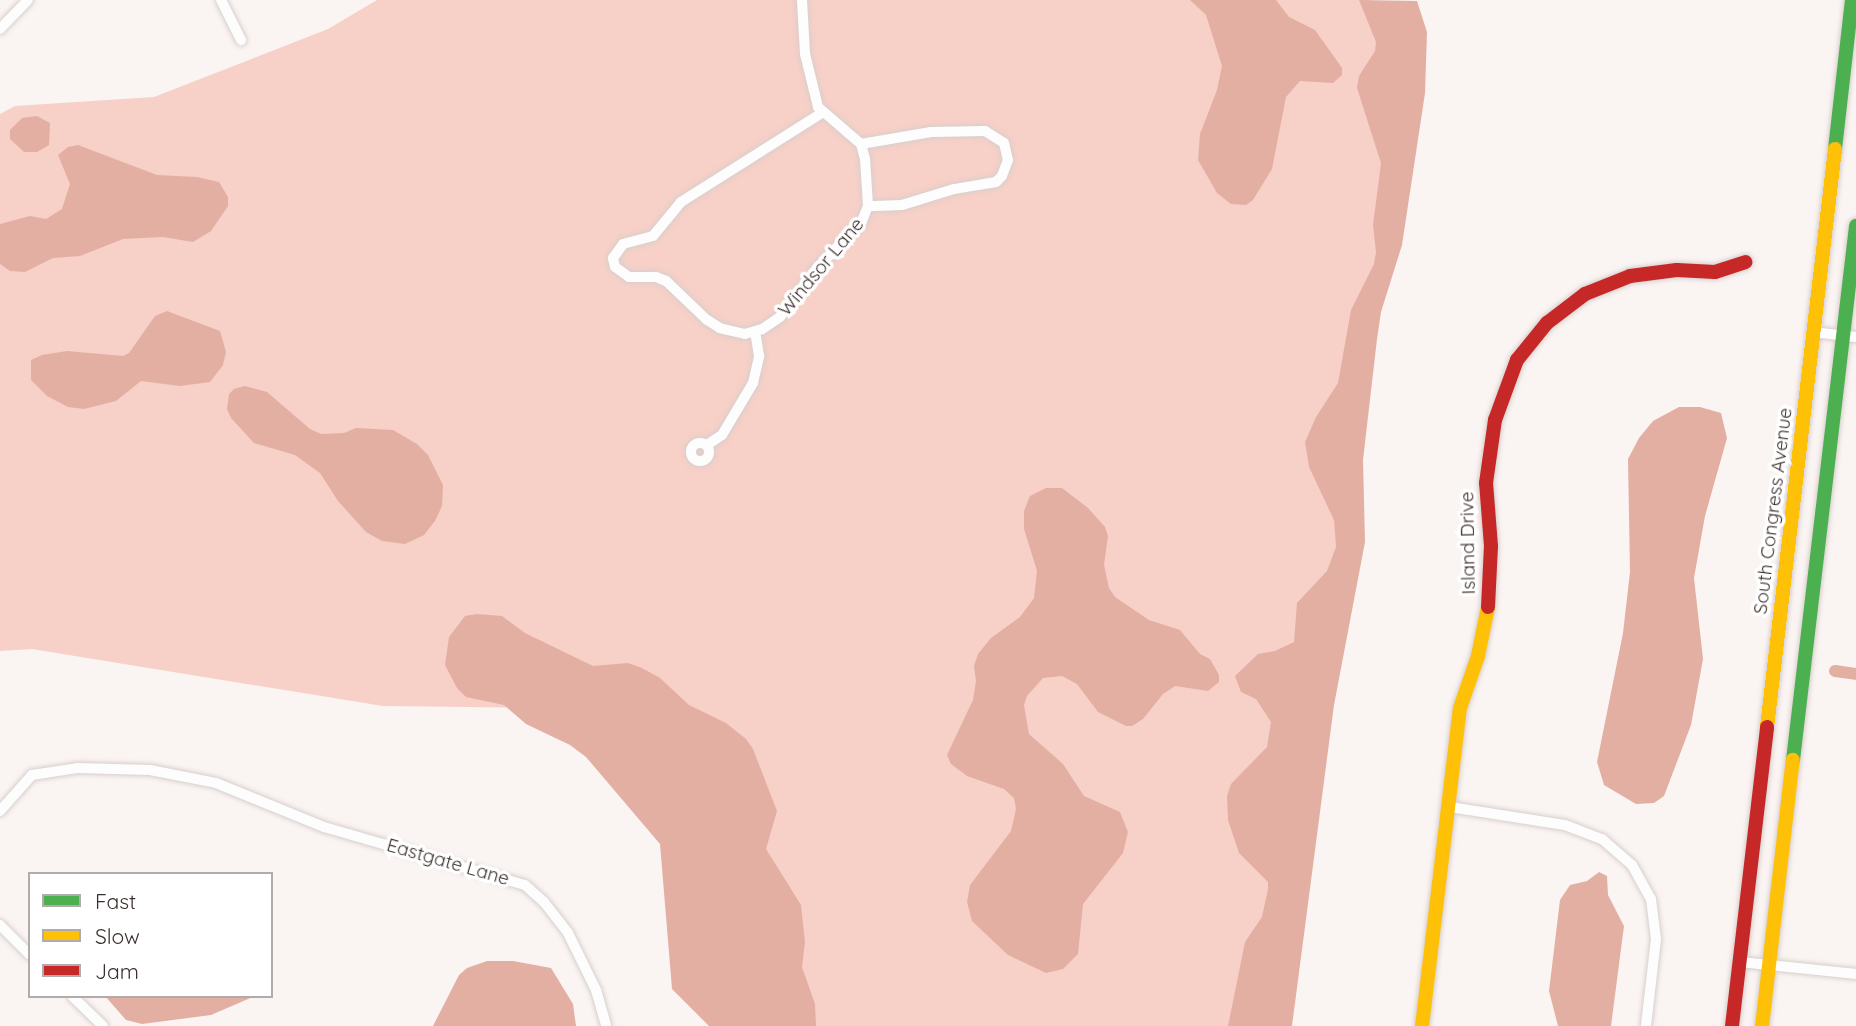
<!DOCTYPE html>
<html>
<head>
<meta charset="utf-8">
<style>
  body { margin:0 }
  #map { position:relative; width:1856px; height:1026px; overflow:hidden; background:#faf4f2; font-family:Quicksand,sans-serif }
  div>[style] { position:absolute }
  .green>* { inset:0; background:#f7d0c7 }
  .water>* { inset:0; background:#e3afa3 }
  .canal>* { height:12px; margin:-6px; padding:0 6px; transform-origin:6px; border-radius:6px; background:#e3afa3 }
  .roads { filter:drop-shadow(0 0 2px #d7cfcd) drop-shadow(0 0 2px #d7cfcd) }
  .street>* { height:10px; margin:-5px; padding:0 5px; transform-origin:5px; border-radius:5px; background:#fefdfd }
  .street>.ring { margin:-5px; padding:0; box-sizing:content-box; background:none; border:10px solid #fefdfd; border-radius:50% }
  .fast>* { height:14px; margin:-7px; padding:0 7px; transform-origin:7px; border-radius:7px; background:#4caf50 }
  .slow>* { height:14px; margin:-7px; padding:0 7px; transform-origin:7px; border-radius:7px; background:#ffc107 }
  .jam>* { height:14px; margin:-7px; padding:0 7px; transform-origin:7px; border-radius:7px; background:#c62828 }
  span { translate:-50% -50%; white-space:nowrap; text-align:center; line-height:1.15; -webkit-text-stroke:7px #fff; paint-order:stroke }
  .street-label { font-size:19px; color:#3b2f2d }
  .legend { position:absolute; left:28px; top:872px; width:245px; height:126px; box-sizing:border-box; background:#fff; border:2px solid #b1acab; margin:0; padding:9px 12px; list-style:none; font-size:21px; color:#3b2f2d }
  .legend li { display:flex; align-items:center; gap:14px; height:35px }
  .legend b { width:35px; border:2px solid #b1acab }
</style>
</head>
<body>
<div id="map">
  <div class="green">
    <div style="clip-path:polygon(377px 0,1370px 0,1405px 77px,1280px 1026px,770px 1026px,760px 888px,548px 708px,383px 706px,32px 649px,0 651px,0 114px,15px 106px,154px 97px,328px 29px)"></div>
  </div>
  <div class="water">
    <div style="clip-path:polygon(1190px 0,1276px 0,1289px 17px,1315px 30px,1342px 68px,1342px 75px,1333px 83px,1300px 81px,1286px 97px,1272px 169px,1253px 200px,1246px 205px,1231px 204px,1217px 193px,1198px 160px,1200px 134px,1217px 90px,1222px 66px,1206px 15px)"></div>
    <div style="clip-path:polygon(1359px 0,1417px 1px,1427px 32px,1425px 93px,1402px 245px,1381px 312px,1377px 339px,1363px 460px,1365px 542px,1334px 705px,1292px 1026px,1228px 1026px,1245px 942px,1262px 917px,1268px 889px,1268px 882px,1239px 853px,1228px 820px,1227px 796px,1231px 784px,1267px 747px,1271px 722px,1256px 699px,1241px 692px,1235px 676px,1258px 654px,1275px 651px,1294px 642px,1297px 603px,1327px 571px,1336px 547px,1334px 520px,1309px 467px,1305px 442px,1316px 417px,1338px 383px,1351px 310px,1374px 264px,1376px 252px,1373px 225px,1381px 163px,1357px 88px,1359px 76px,1375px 51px,1376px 42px)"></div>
    <div style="clip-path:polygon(37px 116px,50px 123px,49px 145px,37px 152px,24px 152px,10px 139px,10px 130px,22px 118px)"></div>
    <div style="clip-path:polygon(78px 145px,157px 175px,197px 177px,219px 182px,228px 197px,228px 206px,211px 231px,193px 242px,163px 237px,123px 239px,80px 256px,53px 258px,25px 272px,10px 271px,0 264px,0 224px,30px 216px,46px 219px,62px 209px,70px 184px,58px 155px,68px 147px)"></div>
    <div style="clip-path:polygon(167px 311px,220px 331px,226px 352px,223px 365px,210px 382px,180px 386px,141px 381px,116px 401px,84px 409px,68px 407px,47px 396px,31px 380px,31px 360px,42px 355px,67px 351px,123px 356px,129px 353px,155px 316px)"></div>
    <div style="clip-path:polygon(245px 386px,267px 392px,310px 429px,321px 434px,344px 433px,356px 428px,393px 430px,417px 444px,428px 455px,443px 485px,442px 506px,435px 521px,424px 535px,405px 544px,382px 541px,366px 532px,338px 501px,320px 473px,295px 455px,254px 443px,231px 418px,227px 409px,229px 394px,234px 389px)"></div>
    <div style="clip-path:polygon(1679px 407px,1700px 407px,1721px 413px,1727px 438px,1705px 516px,1694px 578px,1703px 659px,1691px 725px,1664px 796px,1654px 803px,1636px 804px,1604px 785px,1597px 762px,1623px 633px,1630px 572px,1628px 459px,1639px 438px,1653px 421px)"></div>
    <div style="clip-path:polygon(1046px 488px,1062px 488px,1088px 508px,1105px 527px,1108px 536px,1104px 565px,1109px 588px,1115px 597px,1149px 620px,1180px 630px,1200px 654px,1210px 659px,1219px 675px,1219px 682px,1208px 691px,1175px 686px,1163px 694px,1143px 719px,1132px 726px,1126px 726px,1098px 712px,1077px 684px,1062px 676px,1043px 678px,1027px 696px,1024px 705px,1029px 734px,1063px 764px,1084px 796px,1120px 812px,1128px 832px,1123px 853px,1083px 904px,1078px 954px,1063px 969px,1046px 973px,1008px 955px,972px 921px,967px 902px,970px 885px,1011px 831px,1016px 809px,1014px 798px,1004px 789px,967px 776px,951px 764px,947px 755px,973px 700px,976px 681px,974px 666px,978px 654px,991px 638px,1020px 617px,1034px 598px,1037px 571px,1024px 529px,1024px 511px,1030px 496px)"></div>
    <div style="clip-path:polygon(477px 614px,502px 616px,525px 633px,593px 666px,628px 663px,642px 668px,660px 678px,689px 705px,726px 723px,746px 739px,753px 749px,777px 811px,766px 849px,801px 905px,805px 942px,802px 967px,815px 1004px,816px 1026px,709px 1026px,672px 989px,660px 844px,586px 757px,570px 745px,526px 724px,504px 705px,466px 697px,457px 688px,445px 665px,449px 637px,465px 616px)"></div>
    <div style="clip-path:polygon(1599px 872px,1607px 876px,1608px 895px,1624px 926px,1611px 1026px,1558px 1026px,1549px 991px,1560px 900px,1570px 885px,1587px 881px)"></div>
    <div style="clip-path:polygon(487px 961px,513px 961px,551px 968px,573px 1004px,576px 1026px,433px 1026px,459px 975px,467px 968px)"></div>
    <div style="clip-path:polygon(105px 996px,255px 996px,211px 1015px,142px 1024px,126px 1020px)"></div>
  </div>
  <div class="canal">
    <div style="left:1835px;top:671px;width:21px;rotate:8deg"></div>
  </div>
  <div class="roads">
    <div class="street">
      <div style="left:221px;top:0;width:45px;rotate:63.4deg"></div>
      <div style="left:802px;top:0;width:54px;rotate:86.8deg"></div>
      <div style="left:805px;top:54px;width:55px;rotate:76.2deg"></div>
      <div style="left:818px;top:107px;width:57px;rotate:40.7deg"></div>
      <div style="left:861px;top:144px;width:16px;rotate:75deg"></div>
      <div style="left:865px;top:159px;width:47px;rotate:86.3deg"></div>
      <div style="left:868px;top:206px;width:16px;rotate:112deg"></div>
      <div style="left:862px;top:221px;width:65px;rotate:133.8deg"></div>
      <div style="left:817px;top:268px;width:61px;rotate:127.1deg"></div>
      <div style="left:780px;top:317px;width:22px;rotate:146deg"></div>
      <div style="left:762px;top:329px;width:18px;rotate:164deg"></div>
      <div style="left:745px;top:334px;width:26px;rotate:-167deg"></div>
      <div style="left:720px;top:328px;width:15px;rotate:-148deg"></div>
      <div style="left:707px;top:320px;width:57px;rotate:-136.4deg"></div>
      <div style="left:666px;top:281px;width:11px;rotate:-158deg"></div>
      <div style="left:656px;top:277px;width:27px;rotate:180deg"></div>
      <div style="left:629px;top:277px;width:17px;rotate:-144deg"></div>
      <div style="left:615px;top:267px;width:9px;rotate:-103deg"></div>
      <div style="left:613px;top:258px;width:17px;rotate:-54deg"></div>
      <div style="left:623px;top:244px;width:31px;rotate:-15deg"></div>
      <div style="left:653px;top:236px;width:44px;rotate:-50.5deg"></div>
      <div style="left:681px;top:202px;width:167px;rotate:-32.3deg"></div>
      <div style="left:0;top:29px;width:40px;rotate:-46deg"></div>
      <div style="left:861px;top:144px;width:71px;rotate:-9.7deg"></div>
      <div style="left:931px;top:132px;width:54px;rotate:-1.1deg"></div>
      <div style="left:985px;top:131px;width:22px;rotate:32deg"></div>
      <div style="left:1004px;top:143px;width:17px;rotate:77deg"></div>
      <div style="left:1008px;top:160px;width:17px;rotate:111deg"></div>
      <div style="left:1002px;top:176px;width:8px;rotate:135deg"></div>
      <div style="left:996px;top:182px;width:43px;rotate:170.5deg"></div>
      <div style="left:954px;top:189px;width:54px;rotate:162.9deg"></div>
      <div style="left:902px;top:205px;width:34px;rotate:178deg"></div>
      <div style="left:1813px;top:332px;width:43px;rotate:6.6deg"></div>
      <div class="ring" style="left:691px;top:443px;width:8px;height:8px"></div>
      <div style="left:707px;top:445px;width:18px;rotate:-34deg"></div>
      <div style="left:722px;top:435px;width:61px;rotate:-59.2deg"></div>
      <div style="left:753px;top:383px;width:28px;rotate:-77deg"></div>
      <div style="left:759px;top:356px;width:24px;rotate:-99deg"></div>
      <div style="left:1450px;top:807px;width:116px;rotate:8.9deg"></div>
      <div style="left:1565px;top:825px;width:40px;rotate:21deg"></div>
      <div style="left:1602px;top:839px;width:40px;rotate:41deg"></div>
      <div style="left:1632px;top:865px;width:39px;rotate:61deg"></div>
      <div style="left:1651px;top:899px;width:40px;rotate:82.9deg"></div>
      <div style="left:1656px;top:939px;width:88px;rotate:96.6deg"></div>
      <div style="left:0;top:811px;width:48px;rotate:-48.4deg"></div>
      <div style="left:32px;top:775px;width:47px;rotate:-8.7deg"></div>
      <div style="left:78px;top:768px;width:72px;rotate:1.6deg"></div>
      <div style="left:150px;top:770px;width:67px;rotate:11.1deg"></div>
      <div style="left:216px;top:783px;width:117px;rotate:22.2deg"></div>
      <div style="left:324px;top:827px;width:209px;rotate:16.1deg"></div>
      <div style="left:525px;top:885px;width:25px;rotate:42deg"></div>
      <div style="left:544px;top:902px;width:39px;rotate:52deg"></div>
      <div style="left:568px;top:933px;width:64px;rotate:63.8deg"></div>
      <div style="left:596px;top:990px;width:37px;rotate:74deg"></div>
      <div style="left:0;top:925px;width:42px;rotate:45deg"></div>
      <div style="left:1740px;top:962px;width:117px;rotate:5.9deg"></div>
      <div style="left:72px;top:996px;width:43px;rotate:44.1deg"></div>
    </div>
    <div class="fast">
      <div style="left:1835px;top:149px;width:150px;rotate:-83.5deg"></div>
      <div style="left:1793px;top:760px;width:538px;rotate:-83.27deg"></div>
    </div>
    <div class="slow">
      <div style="left:1767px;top:727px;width:582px;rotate:-83.29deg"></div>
      <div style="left:1422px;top:1026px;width:320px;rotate:-83.2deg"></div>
      <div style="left:1460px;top:708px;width:55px;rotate:-70.9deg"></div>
      <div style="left:1478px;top:656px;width:50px;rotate:-78.5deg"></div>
      <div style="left:1762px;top:1026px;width:268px;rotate:-83.4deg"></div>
    </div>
    <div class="jam">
      <div style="left:1488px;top:607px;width:61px;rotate:-87.2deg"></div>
      <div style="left:1491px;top:546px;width:63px;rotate:-94.5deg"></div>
      <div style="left:1486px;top:483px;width:64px;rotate:-81.9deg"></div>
      <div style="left:1495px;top:420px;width:64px;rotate:-69.9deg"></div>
      <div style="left:1517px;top:360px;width:48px;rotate:-51deg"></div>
      <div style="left:1547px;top:323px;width:48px;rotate:-37.3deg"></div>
      <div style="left:1585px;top:294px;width:48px;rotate:-21.8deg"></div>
      <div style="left:1630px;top:276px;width:47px;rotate:-7.3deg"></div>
      <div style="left:1677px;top:270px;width:38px;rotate:3deg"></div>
      <div style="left:1715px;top:272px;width:32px;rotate:-18deg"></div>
      <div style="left:1732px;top:1026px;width:301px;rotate:-83.3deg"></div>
    </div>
  </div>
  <div class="street-label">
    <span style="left:821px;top:267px;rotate:-50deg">Windsor Lane</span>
    <span style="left:1773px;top:511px;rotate:-83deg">South Congress Avenue</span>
    <span style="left:1468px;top:543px;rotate:-91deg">Island Drive</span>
    <span style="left:448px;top:862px;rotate:16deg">Eastgate Lane</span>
  </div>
  <ul class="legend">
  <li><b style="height:9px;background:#4caf50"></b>Fast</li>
  <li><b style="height:9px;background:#ffc107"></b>Slow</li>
  <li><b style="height:9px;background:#c62828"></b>Jam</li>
  </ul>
</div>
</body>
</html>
